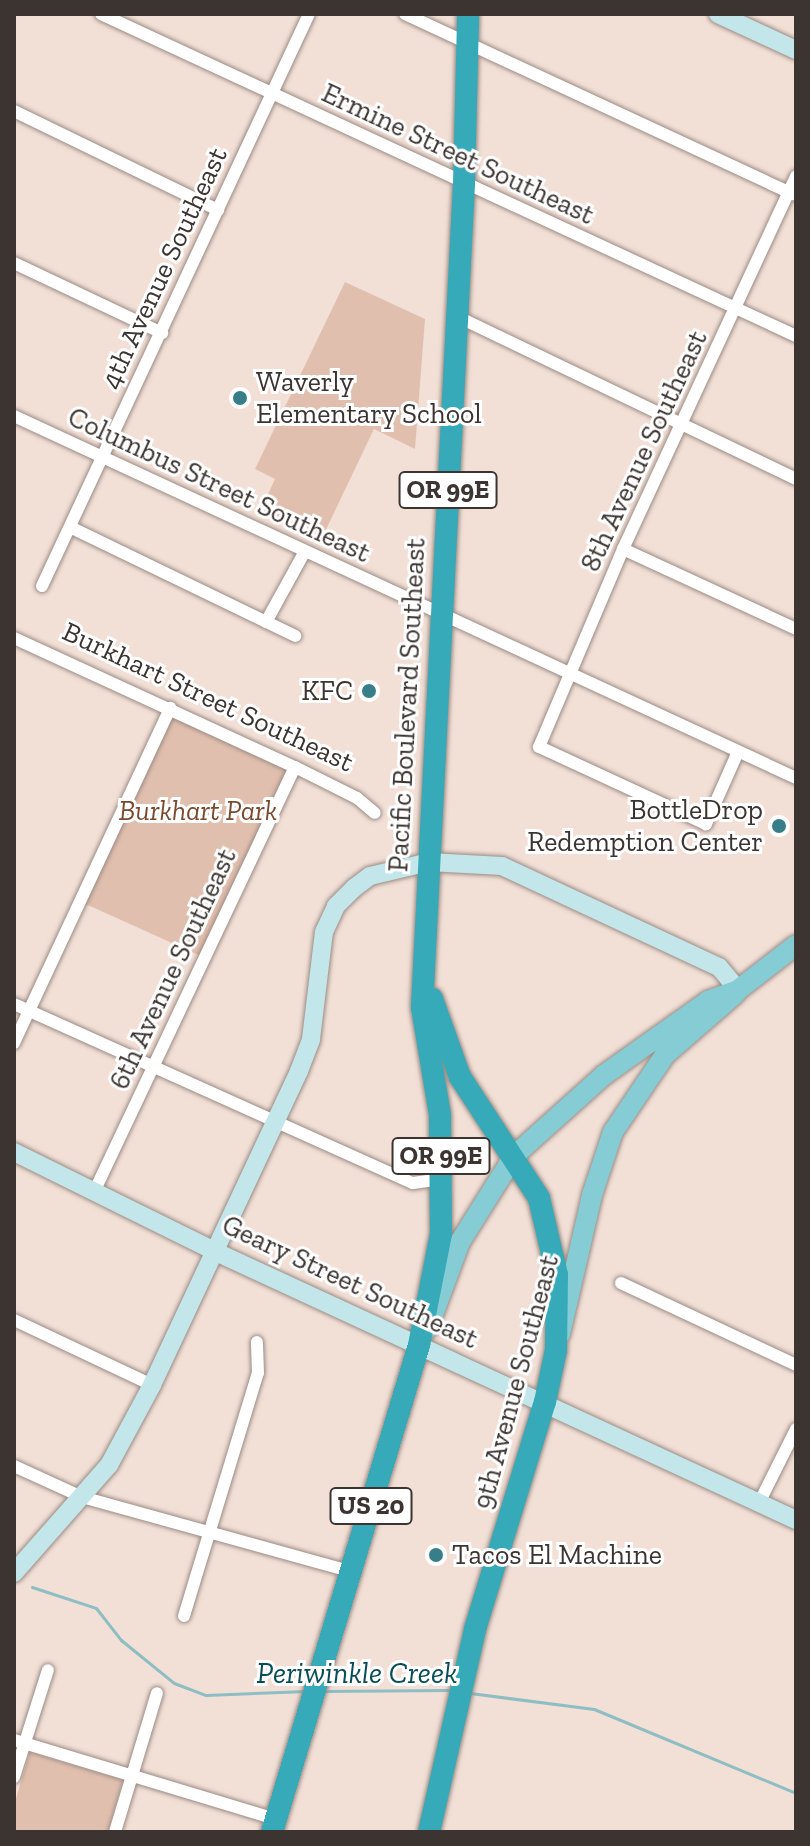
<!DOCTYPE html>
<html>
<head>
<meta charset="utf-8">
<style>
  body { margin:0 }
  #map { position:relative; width:810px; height:1846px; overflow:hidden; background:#f2e0d7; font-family:"Zilla Slab",serif }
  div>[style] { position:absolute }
  .green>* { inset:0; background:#e1bfae }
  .stream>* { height:3px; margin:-1.5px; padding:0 1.5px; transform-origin:1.5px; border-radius:1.5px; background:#8ebdc3 }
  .roads { filter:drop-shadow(0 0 2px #9b8b83) drop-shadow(0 0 2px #9b8b83) }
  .street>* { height:12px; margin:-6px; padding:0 6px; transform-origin:6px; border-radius:6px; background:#fff }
  .secondary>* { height:18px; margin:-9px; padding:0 9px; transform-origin:9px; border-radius:9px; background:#c3e6ea }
  .primary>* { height:20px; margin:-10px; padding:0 10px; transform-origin:10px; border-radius:10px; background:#86ccd5 }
  .highway>* { height:22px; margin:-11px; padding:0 11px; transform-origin:11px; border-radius:11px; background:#36aab9 }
  .dots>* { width:22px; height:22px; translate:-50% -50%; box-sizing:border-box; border:4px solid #fff; border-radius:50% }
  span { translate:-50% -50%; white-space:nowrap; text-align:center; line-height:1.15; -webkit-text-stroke:6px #fff; paint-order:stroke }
  .shield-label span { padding:2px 6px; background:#fff; border:2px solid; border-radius:6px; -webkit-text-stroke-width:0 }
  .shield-label { font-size:26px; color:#3b3431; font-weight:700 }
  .street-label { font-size:28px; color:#3b3431 }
  .poi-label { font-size:28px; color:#3b3431 }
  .left { translate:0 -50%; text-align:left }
  .right { translate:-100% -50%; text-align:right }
  .park-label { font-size:28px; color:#7b492d; font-style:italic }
  .water-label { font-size:30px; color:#084e56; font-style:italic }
  .frame { position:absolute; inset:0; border:16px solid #3b3431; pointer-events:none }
</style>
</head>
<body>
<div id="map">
  <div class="green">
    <div style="clip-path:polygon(345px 282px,425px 319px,415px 449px,374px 429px,321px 540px,260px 512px,275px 479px,255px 469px)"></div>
    <div style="clip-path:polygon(170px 708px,295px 767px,205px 958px,79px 901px)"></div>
    <div style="clip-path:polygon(30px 1752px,123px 1780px,108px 1832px,14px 1832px,14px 1805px)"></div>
  </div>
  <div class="stream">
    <div style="left:32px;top:1587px;width:67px;rotate:18.2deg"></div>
    <div style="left:96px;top:1608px;width:41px;rotate:52deg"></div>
    <div style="left:121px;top:1640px;width:68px;rotate:39.1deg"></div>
    <div style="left:174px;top:1683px;width:34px;rotate:21deg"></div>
    <div style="left:206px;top:1695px;width:101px;rotate:-2.3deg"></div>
    <div style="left:322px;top:1691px;width:129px;rotate:-0.4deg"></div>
    <div style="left:470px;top:1693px;width:125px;rotate:7.4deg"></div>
    <div style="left:594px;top:1709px;width:219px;rotate:22.6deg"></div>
  </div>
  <div class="roads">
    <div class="street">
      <div style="left:101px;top:14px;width:766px;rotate:24.86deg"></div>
      <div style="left:405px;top:14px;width:428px;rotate:24.9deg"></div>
      <div style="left:14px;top:111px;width:227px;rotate:25.9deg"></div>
      <div style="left:14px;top:263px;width:164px;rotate:25.3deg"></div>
      <div style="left:456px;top:316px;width:377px;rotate:25.6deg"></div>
      <div style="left:14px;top:416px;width:862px;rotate:24.84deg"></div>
      <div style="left:72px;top:528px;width:248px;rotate:25.8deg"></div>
      <div style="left:623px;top:549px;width:191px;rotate:24.8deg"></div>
      <div style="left:42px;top:586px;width:631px;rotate:-64.98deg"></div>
      <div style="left:266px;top:622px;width:79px;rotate:-61.2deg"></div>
      <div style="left:14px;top:638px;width:309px;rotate:24.7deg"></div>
      <div style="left:295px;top:767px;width:69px;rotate:26.6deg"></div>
      <div style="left:357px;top:798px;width:23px;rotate:40deg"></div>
      <div style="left:737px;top:754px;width:77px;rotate:113.9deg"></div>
      <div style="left:706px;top:824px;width:184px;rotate:-155.2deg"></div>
      <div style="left:539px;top:747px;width:215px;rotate:-67deg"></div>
      <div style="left:623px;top:549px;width:411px;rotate:-65.1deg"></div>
      <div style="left:14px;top:1004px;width:437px;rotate:24.2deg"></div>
      <div style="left:413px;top:1183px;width:29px;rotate:-8deg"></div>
      <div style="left:14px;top:1043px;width:370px;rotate:-65deg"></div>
      <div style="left:94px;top:1192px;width:470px;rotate:-64.7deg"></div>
      <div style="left:621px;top:1283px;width:193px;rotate:25.1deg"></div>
      <div style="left:14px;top:1320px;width:153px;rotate:25.2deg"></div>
      <div style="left:14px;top:1466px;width:75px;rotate:24.5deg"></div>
      <div style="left:82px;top:1497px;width:280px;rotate:15.5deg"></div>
      <div style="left:759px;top:1503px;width:83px;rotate:-63.4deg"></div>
      <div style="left:184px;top:1616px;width:254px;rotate:-73.1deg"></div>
      <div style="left:258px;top:1373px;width:31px;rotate:-92deg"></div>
      <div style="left:14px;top:1740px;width:274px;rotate:16.8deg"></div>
      <div style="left:14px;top:1777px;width:112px;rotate:-72.4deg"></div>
      <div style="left:115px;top:1832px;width:145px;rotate:-73.2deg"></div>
    </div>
    <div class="secondary">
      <div style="left:718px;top:14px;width:86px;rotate:24.8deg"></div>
      <div style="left:14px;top:1152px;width:225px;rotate:26.3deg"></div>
      <div style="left:216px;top:1252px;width:639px;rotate:24.8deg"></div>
      <div style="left:14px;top:1573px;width:144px;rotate:-48.7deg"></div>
      <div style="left:109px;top:1465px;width:91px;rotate:-61.7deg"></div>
      <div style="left:152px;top:1385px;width:347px;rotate:-64.9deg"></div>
      <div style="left:299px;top:1071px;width:34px;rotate:-69deg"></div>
      <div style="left:311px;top:1039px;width:108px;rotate:-83.1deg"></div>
      <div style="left:324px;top:932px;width:29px;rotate:-65deg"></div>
      <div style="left:336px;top:906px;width:25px;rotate:-45deg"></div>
      <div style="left:354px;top:888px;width:20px;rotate:-37deg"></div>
      <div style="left:370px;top:876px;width:61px;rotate:-13.3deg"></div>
      <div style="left:429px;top:862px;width:73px;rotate:3.1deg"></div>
      <div style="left:502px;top:866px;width:239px;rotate:25deg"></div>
      <div style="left:719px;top:967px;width:30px;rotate:50deg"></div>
    </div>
    <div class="primary">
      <div style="left:428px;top:1328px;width:92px;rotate:-69.6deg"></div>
      <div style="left:460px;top:1242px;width:102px;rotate:-57.9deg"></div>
      <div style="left:514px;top:1156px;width:121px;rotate:-42deg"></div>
      <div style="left:604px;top:1075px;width:128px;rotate:-35.4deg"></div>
      <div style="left:708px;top:1001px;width:32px;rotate:-20deg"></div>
      <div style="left:738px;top:990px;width:73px;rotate:-37.8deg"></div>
      <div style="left:560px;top:1334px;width:143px;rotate:-77deg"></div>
      <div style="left:592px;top:1195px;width:66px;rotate:-71.6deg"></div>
      <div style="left:613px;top:1132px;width:93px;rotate:-56deg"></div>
      <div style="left:665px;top:1055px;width:94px;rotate:-41.1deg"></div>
    </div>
    <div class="highway">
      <div style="left:272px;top:1832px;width:509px;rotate:-73.2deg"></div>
      <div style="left:419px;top:1345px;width:113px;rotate:-78.8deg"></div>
      <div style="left:441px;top:1234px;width:119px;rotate:-90.5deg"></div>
      <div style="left:440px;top:1115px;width:109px;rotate:-99.5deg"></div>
      <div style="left:422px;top:1007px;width:825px;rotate:-87.08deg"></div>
      <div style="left:464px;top:183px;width:169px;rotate:-88.6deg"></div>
      <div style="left:429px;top:1832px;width:208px;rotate:-77.2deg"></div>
      <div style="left:475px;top:1629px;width:238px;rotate:-72.9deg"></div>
      <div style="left:545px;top:1402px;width:53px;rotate:-78.1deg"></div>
      <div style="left:556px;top:1350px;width:75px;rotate:-89.2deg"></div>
      <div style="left:557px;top:1275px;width:79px;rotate:-103.2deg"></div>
      <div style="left:539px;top:1198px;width:145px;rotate:-123.1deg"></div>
      <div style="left:460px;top:1077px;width:83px;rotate:-109.7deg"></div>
    </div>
  </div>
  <div class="dots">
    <div style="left:240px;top:398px;background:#377e88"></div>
    <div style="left:369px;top:691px;background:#377e88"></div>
    <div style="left:779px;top:826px;background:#377e88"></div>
    <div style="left:436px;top:1555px;background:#377e88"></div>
  </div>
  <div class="shield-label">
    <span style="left:448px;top:490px">OR 99E</span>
    <span style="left:441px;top:1156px">OR 99E</span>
    <span style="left:371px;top:1506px">US 20</span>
  </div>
  <div class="street-label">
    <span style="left:458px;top:154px;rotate:25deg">Ermine Street Southeast</span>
    <span style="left:164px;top:268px;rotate:-65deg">4th Avenue Southeast</span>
    <span style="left:644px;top:451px;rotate:-65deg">8th Avenue Southeast</span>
    <span style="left:219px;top:485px;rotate:25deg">Columbus Street Southeast</span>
    <span style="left:208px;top:697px;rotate:25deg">Burkhart Street Southeast</span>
    <span style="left:407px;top:705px;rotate:-87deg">Pacific Boulevard Southeast</span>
    <span style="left:173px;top:969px;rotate:-65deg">6th Avenue Southeast</span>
    <span style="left:350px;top:1282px;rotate:25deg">Geary Street Southeast</span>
    <span style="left:516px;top:1382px;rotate:-75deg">9th Avenue Southeast</span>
  </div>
  <div class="poi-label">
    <span class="left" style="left:256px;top:398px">Waverly<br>Elementary School</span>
    <span class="right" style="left:353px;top:691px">KFC</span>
    <span class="right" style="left:763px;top:826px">BottleDrop<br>Redemption Center</span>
    <span class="left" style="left:452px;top:1555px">Tacos El Machine</span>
  </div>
  <div class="park-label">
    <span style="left:198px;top:811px">Burkhart Park</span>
  </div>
  <div class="water-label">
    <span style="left:357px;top:1673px">Periwinkle Creek</span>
  </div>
  <div class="frame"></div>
</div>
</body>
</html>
